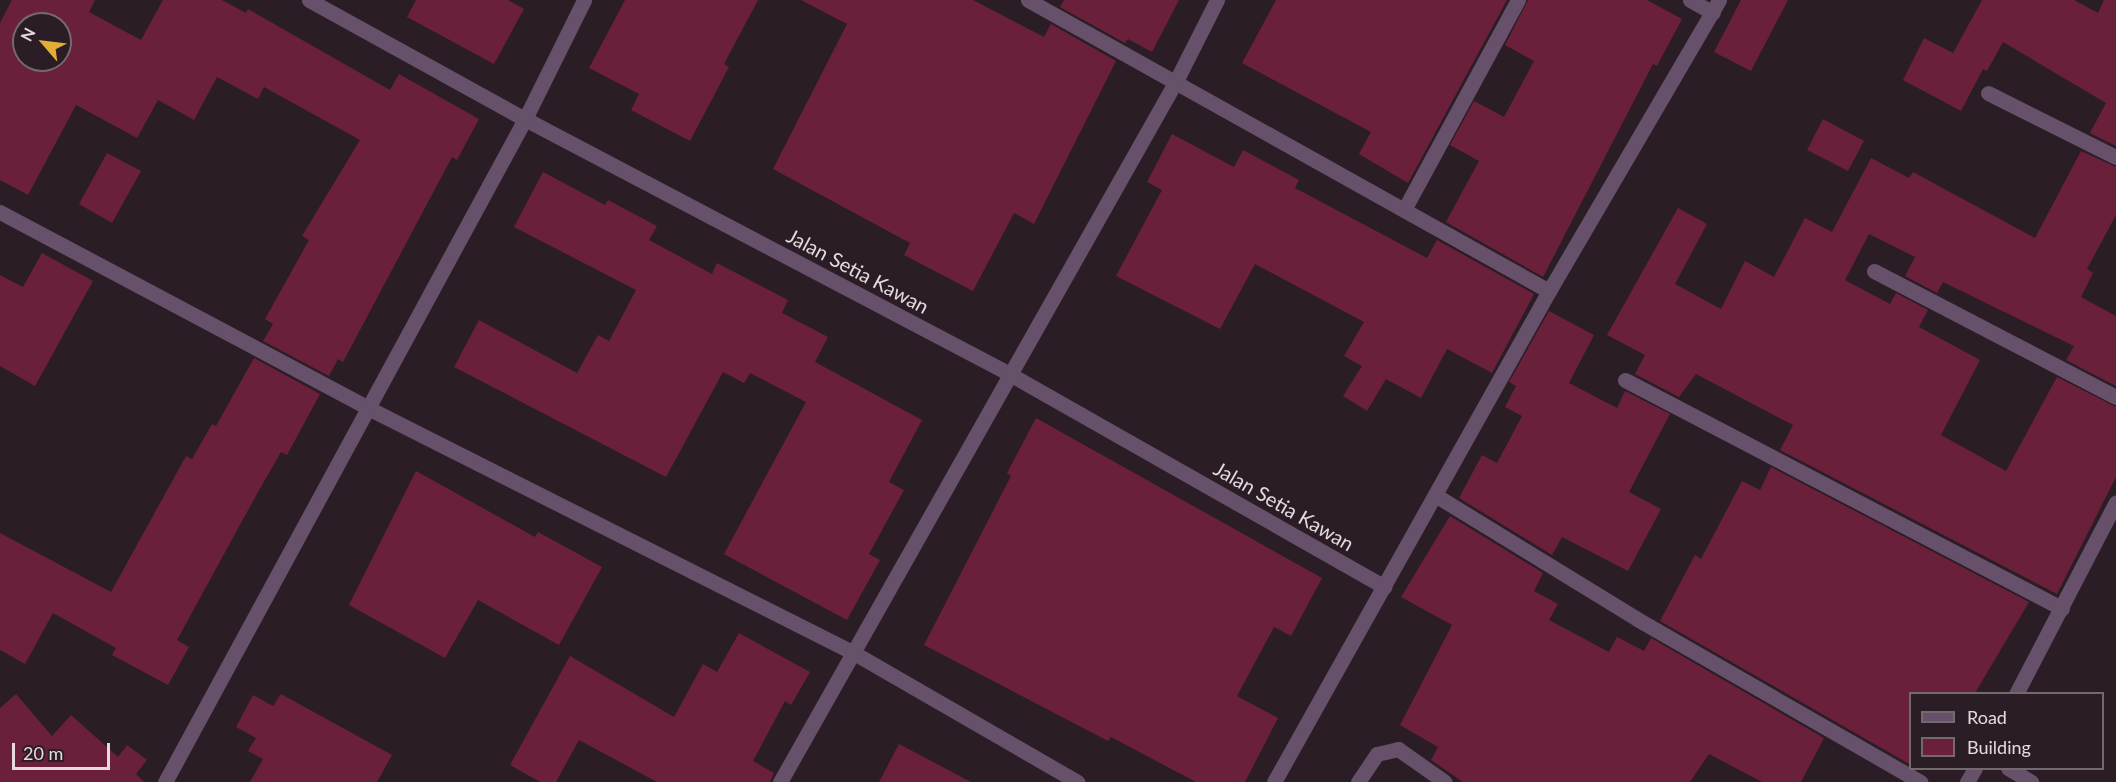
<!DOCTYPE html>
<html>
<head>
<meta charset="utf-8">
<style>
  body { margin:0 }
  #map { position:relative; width:2116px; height:782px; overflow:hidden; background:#2b1d26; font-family:Lato,sans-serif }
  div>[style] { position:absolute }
  .building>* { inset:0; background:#6a1f3b }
  .minor>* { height:15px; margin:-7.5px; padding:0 7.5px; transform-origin:7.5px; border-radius:7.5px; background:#66506a }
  span { translate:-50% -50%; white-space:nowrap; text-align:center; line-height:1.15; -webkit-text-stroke:4.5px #2b1d26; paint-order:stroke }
  .street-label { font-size:20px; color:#e4dae0 }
  .legend { position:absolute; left:1909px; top:692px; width:195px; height:78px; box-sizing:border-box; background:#2b1d26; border:2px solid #756970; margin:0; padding:8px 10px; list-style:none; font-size:18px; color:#e4dae0 }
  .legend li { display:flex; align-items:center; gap:12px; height:30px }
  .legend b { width:30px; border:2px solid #756970 }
  .north { position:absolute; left:12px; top:12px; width:60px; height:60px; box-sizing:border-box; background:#2b1d26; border:2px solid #756970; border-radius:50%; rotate:298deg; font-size:16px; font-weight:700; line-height:24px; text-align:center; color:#e4dae0 }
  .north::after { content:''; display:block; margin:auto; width:21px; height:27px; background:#e3ae35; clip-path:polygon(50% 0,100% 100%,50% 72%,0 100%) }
  .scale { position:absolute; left:12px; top:743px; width:98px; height:27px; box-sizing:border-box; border:3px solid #e4dae0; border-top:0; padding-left:8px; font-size:18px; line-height:21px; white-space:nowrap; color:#e4dae0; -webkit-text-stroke:4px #2b1d26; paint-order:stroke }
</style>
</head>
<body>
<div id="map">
  <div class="building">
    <div style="clip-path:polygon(evenodd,12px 0,95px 0,89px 12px,141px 40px,163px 0,222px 0,246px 13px,248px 9px,390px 90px,399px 74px,479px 119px,457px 160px,452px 157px,343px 362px,338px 359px,329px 376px,263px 341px,273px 324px,265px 319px,309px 240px,302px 236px,360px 140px,264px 87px,258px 99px,217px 77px,194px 120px,158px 100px,137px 138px,76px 105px,28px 195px,0 180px,0 23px,12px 0,24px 24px,60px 24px,60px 60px,24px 60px,24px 24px)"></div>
    <div style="clip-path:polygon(416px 0,508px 0,524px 9px,494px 64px,407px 17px)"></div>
    <div style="clip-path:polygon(625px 0,758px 0,724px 64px,729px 67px,690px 141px,631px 110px,639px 94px,589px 68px)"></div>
    <div style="clip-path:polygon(801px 0,973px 0,1044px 37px,1051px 24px,1116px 61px,1034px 224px,1014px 213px,973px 291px,904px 255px,910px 243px,773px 169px,847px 24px)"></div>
    <div style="clip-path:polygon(1064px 0,1179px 0,1152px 52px,1128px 39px,1125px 43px,1060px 7px)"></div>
    <div style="clip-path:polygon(1276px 0,1507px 0,1408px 183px,1359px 154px,1371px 132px,1242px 63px)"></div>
    <div style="clip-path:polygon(1528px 0,1647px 0,1682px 19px,1657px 66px,1653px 64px,1543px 277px,1446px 222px,1479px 161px,1450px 145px,1474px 101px,1504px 117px,1534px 61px,1505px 45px)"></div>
    <div style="clip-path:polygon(1741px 0,1788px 0,1751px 71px,1714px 52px)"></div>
    <div style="clip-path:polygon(1982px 0,2074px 0,2098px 13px,2104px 0,2116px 0,2116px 146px,2090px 133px,2106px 103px,2003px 42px,1987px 71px,1983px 69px,1961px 111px,1903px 80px,1924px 38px,1953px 53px)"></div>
    <div style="clip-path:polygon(1823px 119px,1864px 141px,1848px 171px,1807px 150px)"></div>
    <div style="clip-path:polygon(1172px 134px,1234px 167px,1243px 150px,1299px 180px,1295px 188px,1427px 258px,1437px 240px,1534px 294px,1492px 373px,1447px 349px,1421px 398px,1386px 379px,1367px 411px,1343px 396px,1362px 366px,1344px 356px,1364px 322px,1255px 264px,1220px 329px,1116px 276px,1162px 190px,1147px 182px)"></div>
    <div style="clip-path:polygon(2081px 151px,2116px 167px,2116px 215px,2087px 269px,2093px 273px,2081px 297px,2116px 316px,2116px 386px,2066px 360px,2074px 346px,1943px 282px,1937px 293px,1905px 276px,1915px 257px,1869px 234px,1845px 280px,1890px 304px,1896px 293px,1928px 310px,1919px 327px,1980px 360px,1941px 435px,2006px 471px,2057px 377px,2116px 407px,2116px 477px,2057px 594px,1780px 450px,1793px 425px,1732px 393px,1696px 374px,1679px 397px,1635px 374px,1645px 355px,1607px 335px,1678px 208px,1707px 224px,1675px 284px,1721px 309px,1745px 261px,1774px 277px,1805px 218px,1832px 232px,1871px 158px,1909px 178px,1913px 172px,2035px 238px)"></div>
    <div style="clip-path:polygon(107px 153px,141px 171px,112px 223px,79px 204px)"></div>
    <div style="clip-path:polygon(543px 172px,605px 205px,608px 200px,657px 226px,649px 240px,712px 274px,717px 263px,788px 300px,782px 313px,828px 337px,815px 362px,922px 420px,889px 482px,904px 490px,869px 554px,880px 560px,847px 620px,724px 554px,806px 402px,750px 373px,744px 383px,723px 372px,666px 477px,454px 367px,479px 320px,577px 373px,598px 335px,609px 341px,636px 290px,514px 227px)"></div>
    <div style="clip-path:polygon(42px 253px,93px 281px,35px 386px,0 366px,0 275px,23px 287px)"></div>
    <div style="clip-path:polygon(1549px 311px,1594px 335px,1569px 383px,1617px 408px,1625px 391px,1670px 414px,1629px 492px,1661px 509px,1628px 571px,1562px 537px,1552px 555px,1459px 498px,1482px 455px,1497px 463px,1522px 416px,1505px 407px,1516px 386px,1509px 382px)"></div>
    <div style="clip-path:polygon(254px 358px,320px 394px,287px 455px,281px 452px,258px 492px,177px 640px,189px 647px,168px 685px,112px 655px,116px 648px,53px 613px,25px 664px,0 650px,0 533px,111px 592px,186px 456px,192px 459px,212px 424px,216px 426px)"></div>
    <div style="clip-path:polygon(1036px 418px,1322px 578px,1291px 636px,1274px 627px,1237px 696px,1278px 718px,1245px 782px,1196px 782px,1111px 737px,1108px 741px,924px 645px,1011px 476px,1007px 473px)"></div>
    <div style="clip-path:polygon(1771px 467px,2029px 602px,1975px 693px,1911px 693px,1911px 765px,1660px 621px,1695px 555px,1701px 559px,1742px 481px,1760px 490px)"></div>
    <div style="clip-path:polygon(416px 471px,535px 537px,538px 532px,602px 567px,559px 645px,478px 600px,445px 658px,349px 605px)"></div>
    <div style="clip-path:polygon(1450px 516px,1543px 573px,1534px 591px,1558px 604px,1549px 620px,1609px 652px,1617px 637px,1644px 651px,1651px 638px,1824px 738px,1801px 782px,1762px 782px,1709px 754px,1690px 782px,1463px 782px,1431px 760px,1438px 747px,1400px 725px,1452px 625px,1401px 597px)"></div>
    <div style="clip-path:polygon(739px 633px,810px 672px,791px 705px,785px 701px,753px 761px,774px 773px,770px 782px,657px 782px,579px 740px,556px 782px,540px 782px,510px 765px,570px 656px,674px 717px,703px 664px,717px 672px)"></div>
    <div style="clip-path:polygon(16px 694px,52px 736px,71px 715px,118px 757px,127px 745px,147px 760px,136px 774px,144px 782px,0 782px,0 708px)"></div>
    <div style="clip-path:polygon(281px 694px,392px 755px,377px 782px,250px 782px,263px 759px,248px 751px,256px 738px,236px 727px,253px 695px,273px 706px)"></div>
    <div style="clip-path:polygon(899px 744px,971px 782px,879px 782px)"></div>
  </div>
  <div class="minor">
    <div style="left:309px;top:0;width:247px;rotate:28.9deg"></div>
    <div style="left:525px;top:119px;width:546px;rotate:27.74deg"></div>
    <div style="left:1008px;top:373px;width:433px;rotate:29.6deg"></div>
    <div style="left:1028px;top:0;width:597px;rotate:29.19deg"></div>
    <div style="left:1690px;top:0;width:26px;rotate:29deg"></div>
    <div style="left:1988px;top:93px;width:143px;rotate:26.6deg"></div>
    <div style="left:1405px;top:208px;width:237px;rotate:-61.5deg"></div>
    <div style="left:0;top:212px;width:415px;rotate:28deg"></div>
    <div style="left:366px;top:407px;width:546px;rotate:26.75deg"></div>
    <div style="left:854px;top:653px;width:258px;rotate:30deg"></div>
    <div style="left:1874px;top:271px;width:273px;rotate:27.5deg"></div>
    <div style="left:1625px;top:380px;width:493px;rotate:27.6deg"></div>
    <div style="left:1435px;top:495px;width:237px;rotate:31.5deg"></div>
    <div style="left:1637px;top:619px;width:327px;rotate:29.9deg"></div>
    <div style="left:2016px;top:694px;width:216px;rotate:-62.5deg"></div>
    <div style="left:2008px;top:768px;width:27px;rotate:31deg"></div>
    <div style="left:165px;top:782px;width:754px;rotate:-61.5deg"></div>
    <div style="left:525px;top:119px;width:133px;rotate:-63.6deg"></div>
    <div style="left:780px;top:782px;width:805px;rotate:-60.54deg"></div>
    <div style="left:1176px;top:81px;width:91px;rotate:-63.2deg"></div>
    <div style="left:1274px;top:782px;width:563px;rotate:-60.75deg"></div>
    <div style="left:1549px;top:291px;width:337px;rotate:-59.7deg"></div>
    <div style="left:1358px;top:782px;width:34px;rotate:-56deg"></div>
    <div style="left:1377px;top:754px;width:22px;rotate:-13deg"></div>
    <div style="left:1398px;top:749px;width:57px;rotate:35.1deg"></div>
    <div style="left:1967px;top:782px;width:16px;rotate:-60deg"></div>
  </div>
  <div class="street-label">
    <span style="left:858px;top:271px;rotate:28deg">Jalan Setia Kawan</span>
    <span style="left:1284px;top:506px;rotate:30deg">Jalan Setia Kawan</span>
  </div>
  <ul class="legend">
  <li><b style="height:8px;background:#66506a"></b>Road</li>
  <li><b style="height:16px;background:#6a1f3b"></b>Building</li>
  </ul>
  <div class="north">N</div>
  <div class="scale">20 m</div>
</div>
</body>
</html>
